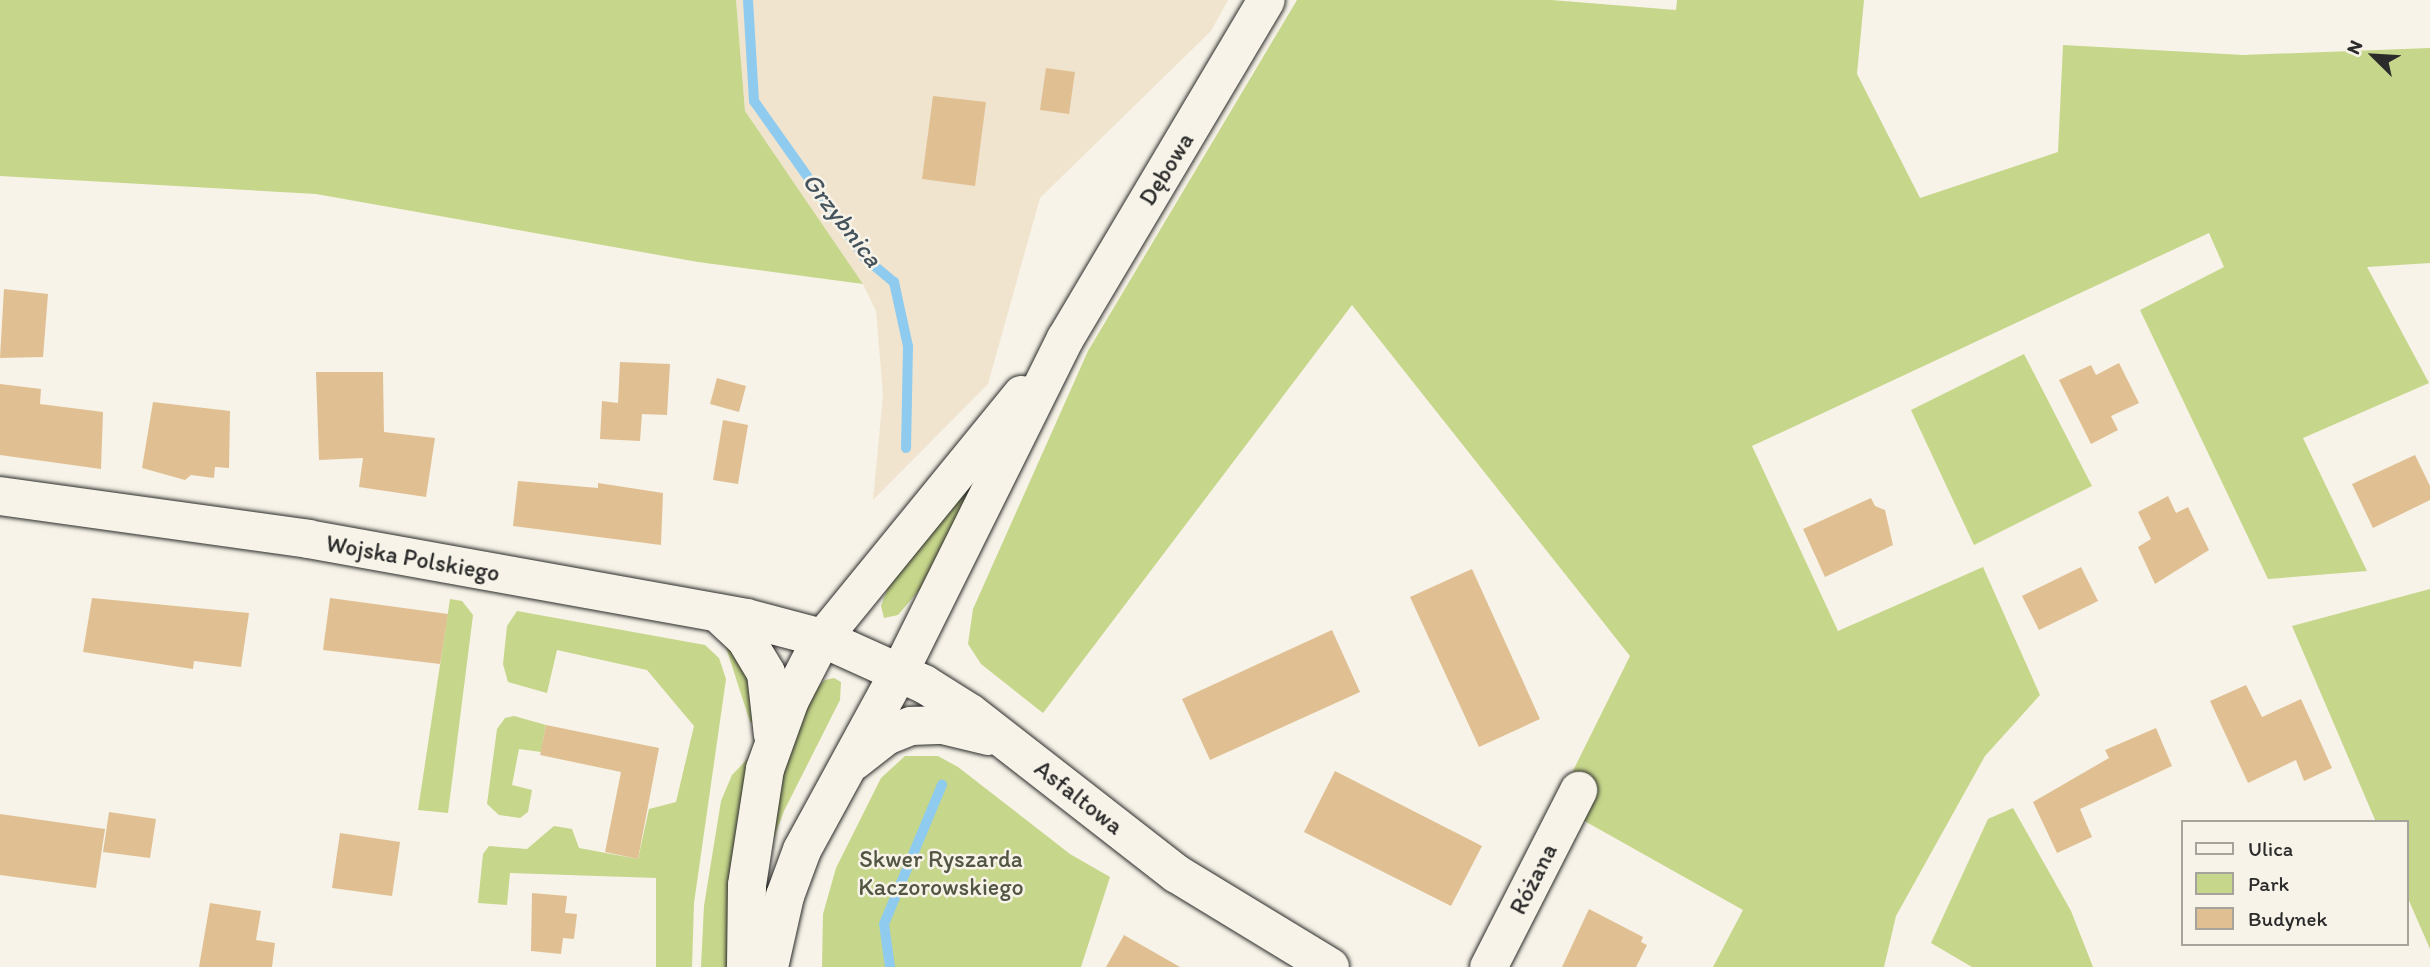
<!DOCTYPE html>
<html>
<head>
<meta charset="utf-8">
<style>
  body { margin:0 }
  #map { position:relative; width:2430px; height:967px; overflow:hidden; background:#f7f3e8; font-family:Itim,sans-serif }
  div>[style] { position:absolute }
  .built>* { inset:0; background:#f0e4ce }
  .green>* { inset:0; background:#c6d68a }
  .stream>* { height:10px; margin:-5px; padding:0 5px; transform-origin:5px; border-radius:5px; background:#8fcbef }
  .building>* { inset:0; background:#e0c093 }
  .roads { filter:drop-shadow(0 0 2px #2b2b2b) drop-shadow(0 0 2px #2b2b2b) }
  .street>* { height:37px; margin:-18.5px; padding:0 18.5px; transform-origin:18.5px; border-radius:18.5px; background:#f7f3e8 }
  .secondary>* { height:38px; margin:-19px; padding:0 19px; transform-origin:19px; border-radius:19px; background:#f7f3e8 }
  span { translate:-50% -50%; white-space:nowrap; text-align:center; line-height:1.15; -webkit-text-stroke:5px #f7f3e8; paint-order:stroke }
  .street-label { font-size:24px; color:#2b2b2b }
  .park-label { font-size:24px; color:#525643 }
  .water-label { font-size:26px; color:#44535c; font-style:italic }
  .legend { position:absolute; left:2181px; top:820px; width:228px; height:126px; box-sizing:border-box; background:#f7f3e8; border:2px solid #a5a39c; margin:0; padding:9px 12px; list-style:none; font-size:21px; color:#2b2b2b }
  .legend li { display:flex; align-items:center; gap:14px; height:35px }
  .legend b { width:35px; border:2px solid #a5a39c }
  .north { position:absolute; left:2339px; top:21px; width:70px; height:70px; -webkit-text-stroke:5px #f7f3e8; paint-order:stroke; rotate:294deg; font-size:19px; font-weight:700; line-height:28px; text-align:center; color:#2b2b2b }
  .north::after { content:''; display:block; margin:auto; width:24px; height:32px; background:#2b2b2b; clip-path:polygon(50% 0,100% 100%,50% 72%,0 100%) }
</style>
</head>
<body>
<div id="map">
  <div class="built">
    <div style="clip-path:polygon(736px 0,1228px 0,1211px 31px,1040px 198px,988px 384px,873px 500px,883px 395px,876px 311px,863px 284px,745px 111px)"></div>
  </div>
  <div class="green">
    <div style="clip-path:polygon(0 0,736px 0,745px 111px,863px 284px,698px 262px,316px 194px,0 176px)"></div>
    <div style="clip-path:polygon(1297px 0,1551px 0,1676px 10px,1677px 0,1864px 0,1857px 74px,1920px 198px,2058px 152px,2063px 45px,2243px 55px,2430px 48px,2430px 263px,2367px 267px,2429px 383px,2303px 438px,2367px 571px,2268px 579px,2140px 310px,2224px 267px,2209px 233px,1752px 446px,1838px 631px,1983px 567px,2040px 695px,1985px 756px,1896px 916px,1884px 967px,1713px 967px,1743px 910px,1556px 805px,1630px 656px,1352px 305px,1043px 713px,981px 664px,968px 644px,973px 609px,1088px 351px)"></div>
    <div style="clip-path:polygon(2024px 354px,2092px 486px,1974px 545px,1911px 410px)"></div>
    <div style="clip-path:polygon(1002px 438px,926px 582px,898px 615px,884px 618px,881px 606px,891px 579px)"></div>
    <div style="clip-path:polygon(2430px 589px,2430px 949px,2407px 896px,2407px 822px,2376px 822px,2292px 626px)"></div>
    <div style="clip-path:polygon(450px 599px,462px 601px,473px 615px,448px 813px,418px 810px)"></div>
    <div style="clip-path:polygon(517px 611px,705px 645px,719px 658px,726px 679px,694px 903px,692px 967px,656px 967px,656px 878px,510px 873px,507px 905px,478px 903px,483px 854px,489px 846px,527px 849px,554px 826px,572px 829px,579px 848px,638px 859px,649px 809px,676px 802px,694px 726px,647px 670px,557px 650px,547px 693px,508px 682px,503px 664px,507px 626px)"></div>
    <div style="clip-path:polygon(724px 641px,745px 658px,759px 727px,750px 722px)"></div>
    <div style="clip-path:polygon(834px 678px,841px 682px,840px 700px,784px 811px,766px 859px,762px 826px,807px 698px,825px 680px)"></div>
    <div style="clip-path:polygon(514px 716px,546px 725px,541px 752px,519px 749px,512px 785px,532px 790px,528px 812px,520px 818px,499px 815px,487px 804px,497px 729px,505px 718px)"></div>
    <div style="clip-path:polygon(755px 751px,727px 967px,701px 967px,704px 906px,721px 801px,732px 775px)"></div>
    <div style="clip-path:polygon(905px 756px,938px 756px,958px 767px,1070px 854px,1110px 877px,1081px 967px,822px 967px,823px 914px,836px 868px,881px 778px)"></div>
    <div style="clip-path:polygon(2013px 808px,2071px 911px,2093px 967px,1972px 967px,1931px 943px,1988px 819px)"></div>
  </div>
  <div class="stream">
    <div style="left:748px;top:0;width:101px;rotate:86.6deg"></div>
    <div style="left:754px;top:101px;width:192px;rotate:54.7deg"></div>
    <div style="left:865px;top:258px;width:38px;rotate:40deg"></div>
    <div style="left:894px;top:282px;width:66px;rotate:77.7deg"></div>
    <div style="left:908px;top:346px;width:102px;rotate:91.1deg"></div>
    <div style="left:890px;top:967px;width:43px;rotate:-97.9deg"></div>
    <div style="left:884px;top:924px;width:151px;rotate:-67.4deg"></div>
  </div>
  <div class="building">
    <div style="clip-path:polygon(1046px 68px,1075px 72px,1069px 114px,1040px 110px)"></div>
    <div style="clip-path:polygon(933px 96px,986px 102px,975px 186px,922px 179px)"></div>
    <div style="clip-path:polygon(4px 289px,48px 294px,43px 357px,0 358px)"></div>
    <div style="clip-path:polygon(620px 362px,670px 364px,667px 415px,642px 414px,640px 441px,600px 439px,602px 401px,618px 403px)"></div>
    <div style="clip-path:polygon(2119px 363px,2139px 403px,2111px 416px,2118px 430px,2091px 444px,2059px 380px,2091px 365px,2096px 375px)"></div>
    <div style="clip-path:polygon(316px 372px,383px 372px,384px 432px,435px 438px,426px 497px,359px 487px,363px 458px,319px 460px)"></div>
    <div style="clip-path:polygon(717px 378px,746px 386px,739px 412px,710px 404px)"></div>
    <div style="clip-path:polygon(0 384px,41px 389px,40px 404px,103px 412px,101px 469px,0 455px)"></div>
    <div style="clip-path:polygon(153px 402px,230px 411px,229px 468px,215px 467px,214px 478px,191px 475px,185px 480px,142px 468px)"></div>
    <div style="clip-path:polygon(723px 420px,748px 425px,738px 484px,713px 480px)"></div>
    <div style="clip-path:polygon(2415px 455px,2430px 486px,2430px 500px,2373px 528px,2352px 484px)"></div>
    <div style="clip-path:polygon(518px 481px,598px 488px,598px 483px,663px 493px,661px 545px,513px 526px)"></div>
    <div style="clip-path:polygon(2168px 496px,2176px 513px,2188px 507px,2209px 550px,2155px 584px,2138px 547px,2151px 539px,2138px 512px)"></div>
    <div style="clip-path:polygon(1871px 498px,1875px 506px,1885px 510px,1893px 545px,1825px 577px,1803px 529px)"></div>
    <div style="clip-path:polygon(2081px 567px,2098px 601px,2039px 630px,2022px 596px)"></div>
    <div style="clip-path:polygon(1472px 569px,1540px 719px,1479px 747px,1410px 597px)"></div>
    <div style="clip-path:polygon(92px 598px,249px 613px,241px 667px,194px 661px,193px 669px,83px 652px)"></div>
    <div style="clip-path:polygon(330px 598px,448px 614px,440px 664px,323px 650px)"></div>
    <div style="clip-path:polygon(1332px 630px,1360px 692px,1210px 760px,1182px 699px)"></div>
    <div style="clip-path:polygon(2246px 685px,2262px 717px,2301px 699px,2332px 768px,2304px 781px,2296px 760px,2248px 783px,2210px 701px)"></div>
    <div style="clip-path:polygon(546px 725px,659px 748px,638px 859px,605px 852px,621px 772px,540px 755px)"></div>
    <div style="clip-path:polygon(2156px 728px,2172px 766px,2080px 809px,2092px 837px,2057px 853px,2033px 802px,2109px 758px,2105px 750px)"></div>
    <div style="clip-path:polygon(1335px 771px,1482px 846px,1451px 906px,1304px 832px)"></div>
    <div style="clip-path:polygon(109px 812px,156px 819px,150px 858px,103px 852px)"></div>
    <div style="clip-path:polygon(0 814px,105px 829px,96px 888px,0 875px)"></div>
    <div style="clip-path:polygon(340px 833px,400px 842px,392px 896px,332px 888px)"></div>
    <div style="clip-path:polygon(532px 893px,567px 896px,565px 913px,577px 914px,574px 939px,563px 938px,561px 954px,531px 951px)"></div>
    <div style="clip-path:polygon(210px 903px,261px 911px,256px 940px,275px 943px,272px 967px,199px 967px)"></div>
    <div style="clip-path:polygon(1589px 909px,1643px 937px,1641px 942px,1647px 945px,1636px 967px,1562px 967px)"></div>
    <div style="clip-path:polygon(1124px 935px,1180px 967px,1106px 967px)"></div>
  </div>
  <div class="roads">
    <div class="street">
      <div style="left:822px;top:638px;width:315px;rotate:-50.8deg"></div>
      <div style="left:899px;top:672px;width:373px;rotate:-63.6deg"></div>
      <div style="left:1065px;top:338px;width:393px;rotate:-59.3deg"></div>
      <div style="left:1488px;top:967px;width:199px;rotate:-63deg"></div>
    </div>
    <div class="secondary">
      <div style="left:0;top:496px;width:311px;rotate:7.9deg"></div>
      <div style="left:308px;top:539px;width:445px;rotate:10.2deg"></div>
      <div style="left:746px;top:618px;width:79px;rotate:14.7deg"></div>
      <div style="left:822px;top:638px;width:112px;rotate:24.3deg"></div>
      <div style="left:924px;top:684px;width:54px;rotate:32.2deg"></div>
      <div style="left:970px;top:713px;width:262px;rotate:37.9deg"></div>
      <div style="left:1177px;top:874px;width:179px;rotate:31.3deg"></div>
      <div style="left:718px;top:613px;width:37px;rotate:43deg"></div>
      <div style="left:745px;top:638px;width:41px;rotate:59deg"></div>
      <div style="left:766px;top:673px;width:62px;rotate:83.6deg"></div>
      <div style="left:854px;top:761px;width:41px;rotate:-38deg"></div>
      <div style="left:886px;top:736px;width:27px;rotate:-22deg"></div>
      <div style="left:911px;top:726px;width:32px;rotate:-2deg"></div>
      <div style="left:943px;top:725px;width:46px;rotate:13.7deg"></div>
      <div style="left:746px;top:967px;width:82px;rotate:-89.3deg"></div>
      <div style="left:747px;top:885px;width:117px;rotate:-81.2deg"></div>
      <div style="left:765px;top:769px;width:73px;rotate:-70.1deg"></div>
      <div style="left:790px;top:700px;width:70px;rotate:-62.7deg"></div>
      <div style="left:769px;top:967px;width:73px;rotate:-77.3deg"></div>
      <div style="left:785px;top:896px;width:49px;rotate:-69.7deg"></div>
      <div style="left:802px;top:850px;width:203px;rotate:-61.4deg"></div>
    </div>
  </div>
  <div class="street-label">
    <span style="left:1166px;top:169px;rotate:-58deg">Dębowa</span>
    <span style="left:413px;top:558px;rotate:10deg">Wojska Polskiego</span>
    <span style="left:1079px;top:797px;rotate:38deg">Asfaltowa</span>
    <span style="left:1533px;top:879px;rotate:-63deg">Różana</span>
  </div>
  <div class="park-label">
    <span style="left:941px;top:873px">Skwer Ryszarda<br>Kaczorowskiego</span>
  </div>
  <div class="water-label">
    <span style="left:842px;top:220px;rotate:52deg">Grzybnica</span>
  </div>
  <ul class="legend">
  <li><b style="height:9px;background:#f7f3e8"></b>Ulica</li>
  <li><b style="height:19px;background:#c6d68a"></b>Park</li>
  <li><b style="height:19px;background:#e0c093"></b>Budynek</li>
  </ul>
  <div class="north">N</div>
</div>
</body>
</html>
